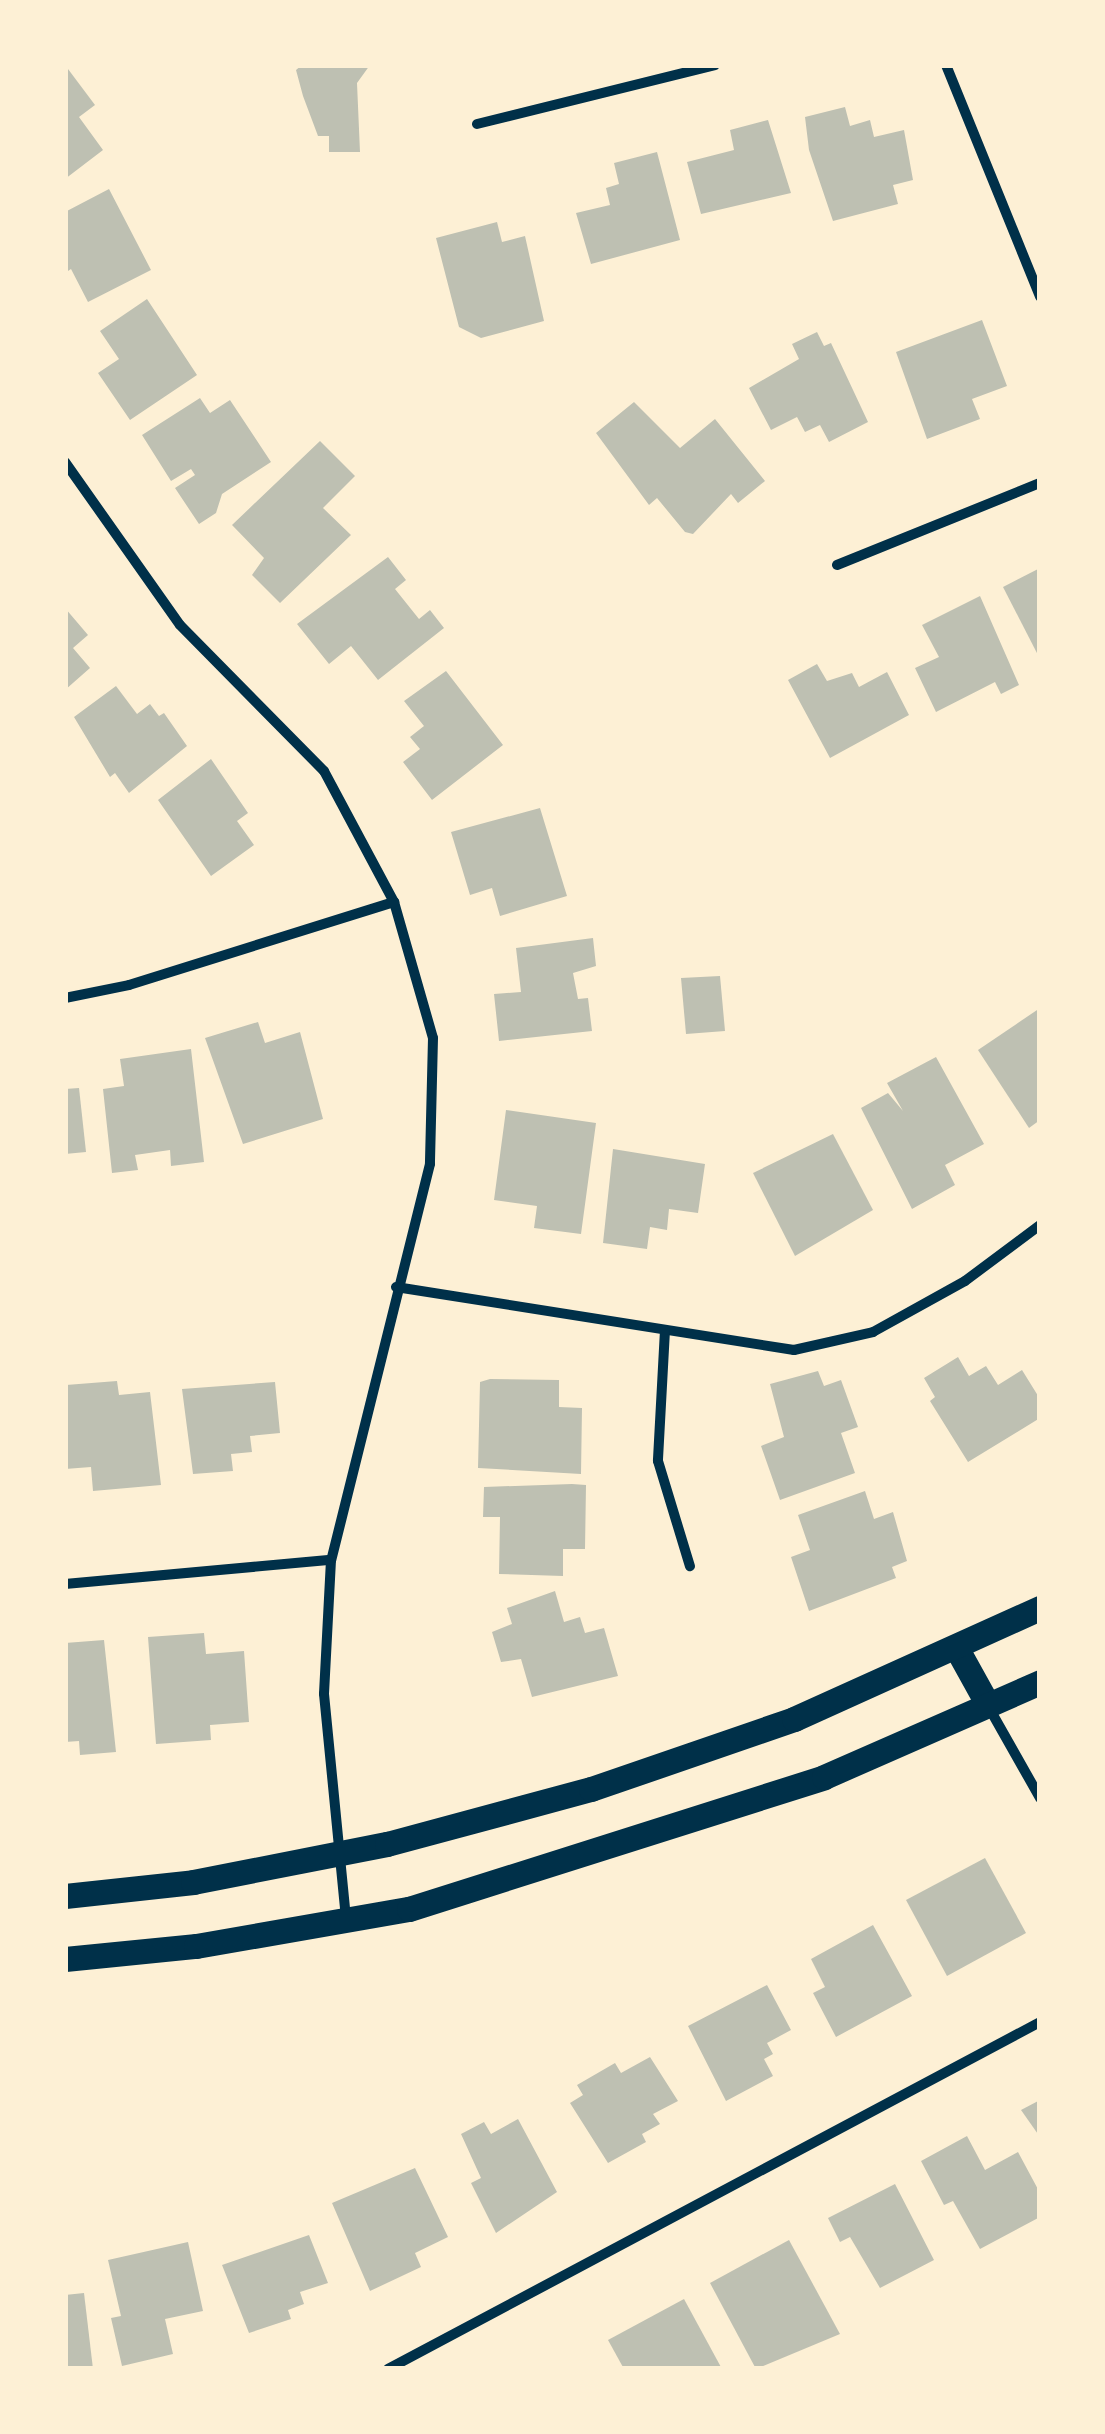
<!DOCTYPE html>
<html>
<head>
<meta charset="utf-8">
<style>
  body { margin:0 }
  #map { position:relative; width:1105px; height:2434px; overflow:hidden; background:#fdf0d5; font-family:"Public Sans",sans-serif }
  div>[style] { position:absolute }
  .building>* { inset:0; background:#bec0b2 }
  .minor>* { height:10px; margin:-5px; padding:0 5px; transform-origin:5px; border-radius:5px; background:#003049 }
  .primary>* { height:25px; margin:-12.5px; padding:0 12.5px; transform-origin:12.5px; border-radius:12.5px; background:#003049 }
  span { translate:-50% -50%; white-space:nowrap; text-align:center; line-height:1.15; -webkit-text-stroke:8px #fdf0d5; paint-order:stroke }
  .frame { position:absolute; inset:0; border:68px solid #fdf0d5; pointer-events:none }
</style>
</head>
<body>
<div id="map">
  <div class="building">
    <div style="clip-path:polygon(65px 65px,95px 105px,79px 117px,103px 150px,65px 179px)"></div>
    <div style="clip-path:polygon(302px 65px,370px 65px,357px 83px,360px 152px,329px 152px,329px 136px,318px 136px,303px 96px,296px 70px)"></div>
    <div style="clip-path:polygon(845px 107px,850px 126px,870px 120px,874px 137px,904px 130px,913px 180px,893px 185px,898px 204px,833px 221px,809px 150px,805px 117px)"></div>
    <div style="clip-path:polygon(768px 120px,791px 193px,701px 214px,687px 162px,734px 150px,730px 130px)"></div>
    <div style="clip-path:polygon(657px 152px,680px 240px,591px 264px,576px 213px,610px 205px,606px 188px,619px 184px,614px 163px)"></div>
    <div style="clip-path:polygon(109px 189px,151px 270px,88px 302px,71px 269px,65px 273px,65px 212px)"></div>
    <div style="clip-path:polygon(497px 222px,502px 242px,525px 236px,544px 321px,481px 338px,459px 327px,436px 238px)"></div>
    <div style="clip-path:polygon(147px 299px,197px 375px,130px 420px,98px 373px,119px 359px,100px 331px)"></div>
    <div style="clip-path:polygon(982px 320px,1007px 386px,972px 399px,980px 419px,927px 439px,896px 352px)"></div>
    <div style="clip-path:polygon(817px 332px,824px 346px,831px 343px,868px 422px,829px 442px,820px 425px,805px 432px,797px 417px,771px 430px,749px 388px,799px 359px,792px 344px)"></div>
    <div style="clip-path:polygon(200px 398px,210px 413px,230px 400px,271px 462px,222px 494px,216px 513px,199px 524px,175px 488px,195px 475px,191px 469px,171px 481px,142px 435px)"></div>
    <div style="clip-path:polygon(634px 402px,680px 448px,715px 419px,765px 481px,738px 503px,731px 494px,693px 534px,685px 532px,657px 498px,649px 505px,596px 433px)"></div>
    <div style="clip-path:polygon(320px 441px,355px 476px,323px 508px,351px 535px,280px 603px,252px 575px,264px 558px,232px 525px)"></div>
    <div style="clip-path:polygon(388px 557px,406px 580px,395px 589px,419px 619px,430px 610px,444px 628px,378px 680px,351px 646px,329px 664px,297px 624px)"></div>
    <div style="clip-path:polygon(1040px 568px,1040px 659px,1003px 587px)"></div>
    <div style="clip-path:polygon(980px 596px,1019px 685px,1001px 694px,995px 682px,936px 712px,915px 668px,939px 657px,922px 625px)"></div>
    <div style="clip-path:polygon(65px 608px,88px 635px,73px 648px,90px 668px,65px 690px)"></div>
    <div style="clip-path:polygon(817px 664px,827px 681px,852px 673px,859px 687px,887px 672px,909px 715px,830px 758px,788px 680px)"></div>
    <div style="clip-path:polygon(446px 671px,503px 745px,432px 800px,403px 762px,420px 749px,410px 737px,424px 726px,404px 701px)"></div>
    <div style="clip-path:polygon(116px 686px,137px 714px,150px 704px,159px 716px,164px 713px,187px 746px,129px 793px,115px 773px,110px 777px,74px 717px)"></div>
    <div style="clip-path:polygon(211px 759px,248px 813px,237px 821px,254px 845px,211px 876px,158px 800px)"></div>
    <div style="clip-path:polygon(540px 808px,567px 896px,500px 916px,492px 888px,470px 895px,451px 832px)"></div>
    <div style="clip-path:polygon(593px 938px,596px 966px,573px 973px,578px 999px,588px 998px,592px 1031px,499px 1041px,494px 994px,521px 992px,516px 948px)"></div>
    <div style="clip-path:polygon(720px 976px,725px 1031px,686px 1034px,681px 978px)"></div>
    <div style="clip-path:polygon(1040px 1008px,1040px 1120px,1029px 1128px,978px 1050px)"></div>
    <div style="clip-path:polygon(258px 1022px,265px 1043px,300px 1032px,323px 1119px,243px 1144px,205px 1038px)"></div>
    <div style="clip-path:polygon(191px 1049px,204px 1162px,171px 1166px,170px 1150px,135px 1155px,138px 1170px,112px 1173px,103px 1089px,124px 1086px,120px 1059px)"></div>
    <div style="clip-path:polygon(936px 1057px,984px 1144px,945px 1165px,955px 1185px,912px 1209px,861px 1108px,888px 1093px,903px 1111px,887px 1083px)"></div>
    <div style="clip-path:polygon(79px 1088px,86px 1152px,65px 1154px,65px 1089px)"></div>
    <div style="clip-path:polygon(506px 1110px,596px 1123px,581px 1234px,534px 1228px,537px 1206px,494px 1200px)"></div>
    <div style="clip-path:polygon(833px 1134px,873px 1210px,795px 1256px,753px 1173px)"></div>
    <div style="clip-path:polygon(613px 1149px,705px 1164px,698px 1213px,669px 1209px,667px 1230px,650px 1227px,647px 1249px,603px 1243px)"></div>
    <div style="clip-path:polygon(958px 1357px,969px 1376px,986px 1366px,998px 1385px,1022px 1370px,1040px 1399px,1040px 1418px,968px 1462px,930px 1401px,935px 1397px,924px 1378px)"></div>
    <div style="clip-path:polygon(818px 1371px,824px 1386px,841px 1380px,858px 1427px,841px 1433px,855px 1473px,780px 1500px,761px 1446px,784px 1437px,770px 1384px)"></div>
    <div style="clip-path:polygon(490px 1379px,559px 1380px,559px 1407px,582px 1408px,581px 1474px,478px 1468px,480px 1382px)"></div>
    <div style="clip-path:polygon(117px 1381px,119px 1395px,150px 1392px,161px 1485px,93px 1491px,91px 1467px,65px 1469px,66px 1385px)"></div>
    <div style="clip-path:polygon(275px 1382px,280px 1433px,250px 1436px,252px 1452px,231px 1454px,233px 1471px,193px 1474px,182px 1389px)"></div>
    <div style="clip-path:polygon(572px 1484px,586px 1485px,585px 1549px,563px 1549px,563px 1576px,499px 1574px,500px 1517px,483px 1517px,484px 1487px)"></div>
    <div style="clip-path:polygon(865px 1491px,874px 1519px,893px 1512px,907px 1561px,892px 1567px,896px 1578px,809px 1611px,791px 1557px,810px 1550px,798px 1515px)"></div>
    <div style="clip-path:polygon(555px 1591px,564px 1622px,580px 1617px,585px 1633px,604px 1628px,618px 1676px,532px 1697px,521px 1659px,501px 1662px,492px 1632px,512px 1624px,507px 1608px)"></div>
    <div style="clip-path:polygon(204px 1633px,206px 1654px,244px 1651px,249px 1722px,210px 1725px,211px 1740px,156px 1744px,148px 1637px)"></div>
    <div style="clip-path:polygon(104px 1640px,116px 1752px,80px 1755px,79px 1741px,65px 1742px,65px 1643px)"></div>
    <div style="clip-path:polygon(985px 1858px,1026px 1933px,947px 1976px,906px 1900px)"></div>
    <div style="clip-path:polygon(873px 1925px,912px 1996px,836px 2037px,813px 1993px,825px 1987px,811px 1959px)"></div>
    <div style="clip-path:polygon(767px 1985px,791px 2030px,767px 2043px,773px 2054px,764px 2059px,773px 2076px,726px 2101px,688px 2026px)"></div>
    <div style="clip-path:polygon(650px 2057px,678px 2101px,653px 2114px,660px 2124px,642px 2134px,646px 2142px,608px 2163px,570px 2103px,583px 2095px,577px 2085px,615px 2063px,621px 2073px)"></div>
    <div style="clip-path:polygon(1040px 2100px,1040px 2137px,1021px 2110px)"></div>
    <div style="clip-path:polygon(518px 2119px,557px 2192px,496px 2233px,471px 2183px,481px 2178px,461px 2134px,484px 2122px,491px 2134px)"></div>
    <div style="clip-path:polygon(967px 2136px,985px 2170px,1018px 2152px,1040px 2193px,1040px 2217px,980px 2249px,953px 2201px,944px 2205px,921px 2161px)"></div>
    <div style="clip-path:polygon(415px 2168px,448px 2237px,415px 2253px,421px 2267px,370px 2291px,332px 2203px)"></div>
    <div style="clip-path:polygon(895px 2184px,934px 2260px,880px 2288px,850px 2237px,840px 2242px,828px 2218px)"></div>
    <div style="clip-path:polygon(309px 2235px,328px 2283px,300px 2292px,304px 2304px,288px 2310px,291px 2319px,249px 2333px,222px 2265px)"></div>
    <div style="clip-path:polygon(789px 2240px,840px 2334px,756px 2369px,710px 2283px)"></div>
    <div style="clip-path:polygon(188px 2242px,203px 2311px,165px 2319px,173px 2354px,122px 2366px,111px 2318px,121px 2316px,108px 2260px)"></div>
    <div style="clip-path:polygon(84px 2293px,93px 2369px,65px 2369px,65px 2295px)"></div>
    <div style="clip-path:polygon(684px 2299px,722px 2369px,624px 2369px,608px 2340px)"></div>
  </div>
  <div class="minor">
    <div style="left:946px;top:65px;width:250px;rotate:67.9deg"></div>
    <div style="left:477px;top:124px;width:245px;rotate:-13.9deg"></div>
    <div style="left:65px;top:462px;width:199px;rotate:54.8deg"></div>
    <div style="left:180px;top:625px;width:205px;rotate:45.4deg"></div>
    <div style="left:324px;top:771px;width:149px;rotate:61.9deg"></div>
    <div style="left:394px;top:902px;width:141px;rotate:74deg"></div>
    <div style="left:433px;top:1038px;width:126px;rotate:91.4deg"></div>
    <div style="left:430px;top:1164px;width:408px;rotate:104deg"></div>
    <div style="left:331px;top:1560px;width:134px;rotate:93deg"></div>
    <div style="left:324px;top:1694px;width:226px;rotate:84.4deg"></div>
    <div style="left:837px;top:565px;width:219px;rotate:-22deg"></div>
    <div style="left:65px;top:998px;width:65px;rotate:-11.5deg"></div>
    <div style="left:129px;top:985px;width:278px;rotate:-17.4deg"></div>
    <div style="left:396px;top:1287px;width:403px;rotate:9deg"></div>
    <div style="left:794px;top:1350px;width:81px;rotate:-12.8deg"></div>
    <div style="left:873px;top:1332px;width:105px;rotate:-29deg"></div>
    <div style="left:965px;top:1281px;width:94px;rotate:-36.7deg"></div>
    <div style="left:665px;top:1330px;width:131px;rotate:93.1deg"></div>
    <div style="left:658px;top:1461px;width:110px;rotate:73.1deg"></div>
    <div style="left:65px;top:1584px;width:267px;rotate:-5.2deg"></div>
    <div style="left:988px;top:1706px;width:106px;rotate:60.5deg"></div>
    <div style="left:388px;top:2369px;width:739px;rotate:-28.02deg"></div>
  </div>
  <div class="primary">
    <div style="left:957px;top:1649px;width:64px;rotate:61deg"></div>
    <div style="left:65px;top:1896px;width:129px;rotate:-6.2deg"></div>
    <div style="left:193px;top:1882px;width:198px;rotate:-11.1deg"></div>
    <div style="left:387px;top:1844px;width:211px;rotate:-15.1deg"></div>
    <div style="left:591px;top:1789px;width:215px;rotate:-19deg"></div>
    <div style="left:794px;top:1719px;width:270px;rotate:-24.3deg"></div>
    <div style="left:65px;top:1959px;width:132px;rotate:-5.7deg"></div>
    <div style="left:196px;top:1946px;width:216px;rotate:-9.9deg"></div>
    <div style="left:409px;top:1909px;width:435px;rotate:-17.6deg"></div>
    <div style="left:824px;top:1777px;width:236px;rotate:-23.7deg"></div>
  </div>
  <div class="frame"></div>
</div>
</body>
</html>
